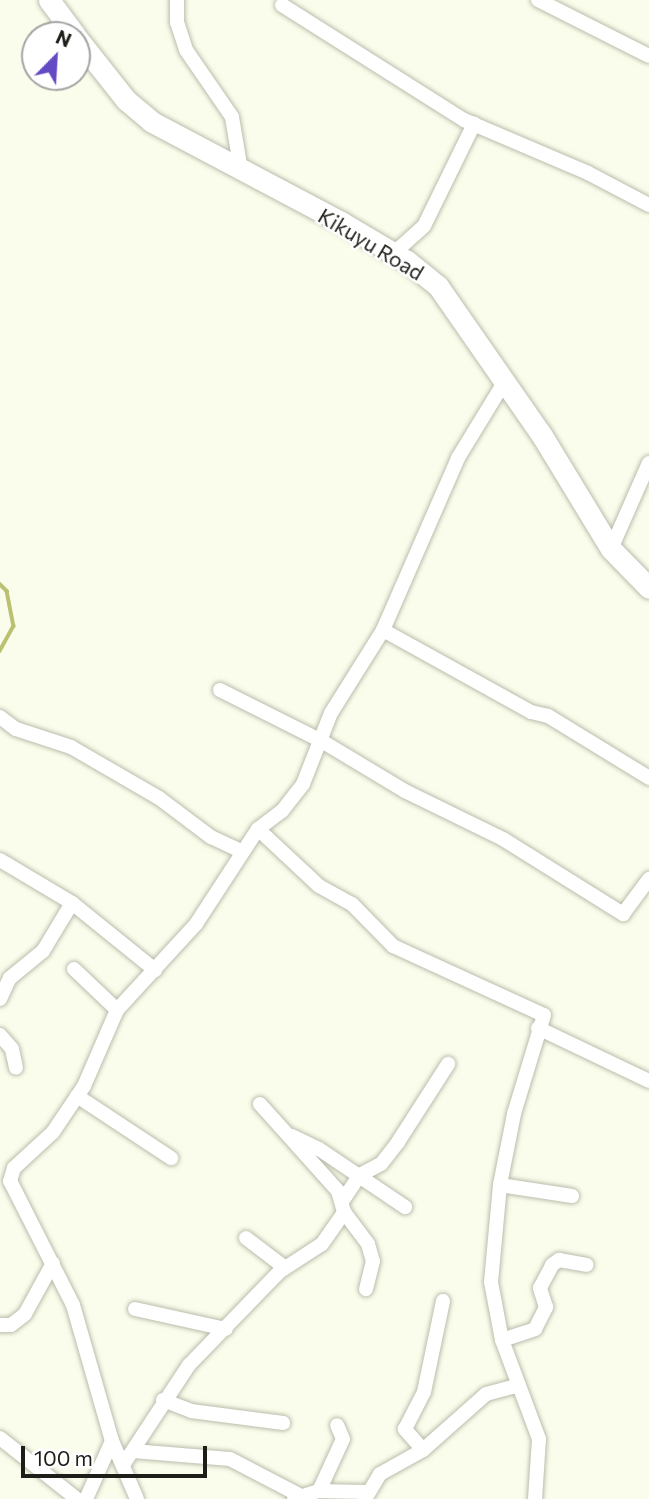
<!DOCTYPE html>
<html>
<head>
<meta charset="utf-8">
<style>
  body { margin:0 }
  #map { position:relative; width:649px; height:1499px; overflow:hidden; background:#fafdeb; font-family:Commissioner,sans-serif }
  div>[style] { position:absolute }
  .stream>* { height:3.5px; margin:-1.75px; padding:0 1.75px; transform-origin:1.75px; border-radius:1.75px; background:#bac171 }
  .roads { filter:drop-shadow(0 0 2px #babdac) drop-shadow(0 0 2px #babdac) }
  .street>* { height:14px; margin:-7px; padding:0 7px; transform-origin:7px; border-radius:7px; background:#fff }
  .secondary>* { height:21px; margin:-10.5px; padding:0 10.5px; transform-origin:10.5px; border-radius:10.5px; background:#fff }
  span { translate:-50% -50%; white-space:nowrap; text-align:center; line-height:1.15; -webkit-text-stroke:5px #fff; paint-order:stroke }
  .street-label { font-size:21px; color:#1d1e18 }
  .north { position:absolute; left:21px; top:21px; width:70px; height:70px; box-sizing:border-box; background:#fff; border:2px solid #a5a5a3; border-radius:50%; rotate:24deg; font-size:19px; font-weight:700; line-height:28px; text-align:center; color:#1d1e18 }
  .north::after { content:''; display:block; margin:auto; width:24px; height:32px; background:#644ac3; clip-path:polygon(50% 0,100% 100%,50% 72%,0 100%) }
  .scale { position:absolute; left:21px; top:1446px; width:186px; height:32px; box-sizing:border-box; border:4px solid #1d1e18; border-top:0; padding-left:9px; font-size:21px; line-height:24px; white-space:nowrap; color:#1d1e18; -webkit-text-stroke:5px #fff; paint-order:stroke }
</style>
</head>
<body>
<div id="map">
  <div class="stream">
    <div style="left:0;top:584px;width:10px;rotate:45deg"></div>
    <div style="left:7px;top:591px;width:36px;rotate:79deg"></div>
    <div style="left:14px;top:626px;width:29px;rotate:119deg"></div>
  </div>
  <div class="roads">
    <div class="street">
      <div style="left:177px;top:0;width:22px;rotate:90deg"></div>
      <div style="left:177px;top:22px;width:29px;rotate:72deg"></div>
      <div style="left:186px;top:50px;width:81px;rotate:55.5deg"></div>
      <div style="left:232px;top:117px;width:55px;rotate:80.5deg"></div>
      <div style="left:538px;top:0;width:124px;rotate:26.8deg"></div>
      <div style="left:282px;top:5px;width:215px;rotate:32.3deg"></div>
      <div style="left:464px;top:120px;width:135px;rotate:23.1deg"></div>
      <div style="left:588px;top:173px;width:69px;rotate:27.7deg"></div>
      <div style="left:394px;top:253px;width:40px;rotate:-42deg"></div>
      <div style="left:424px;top:226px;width:114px;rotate:-63.9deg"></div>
      <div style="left:611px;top:549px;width:94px;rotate:-66.2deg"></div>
      <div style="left:383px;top:630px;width:169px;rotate:29deg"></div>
      <div style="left:531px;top:712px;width:17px;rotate:13deg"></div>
      <div style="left:548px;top:716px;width:119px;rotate:31.5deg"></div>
      <div style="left:220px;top:690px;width:112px;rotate:26.6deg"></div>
      <div style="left:320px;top:740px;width:99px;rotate:31deg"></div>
      <div style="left:405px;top:791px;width:109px;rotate:26.1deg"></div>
      <div style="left:503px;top:839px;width:142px;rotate:32deg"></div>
      <div style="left:623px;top:914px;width:44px;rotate:-53.4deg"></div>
      <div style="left:0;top:717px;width:20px;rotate:37deg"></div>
      <div style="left:16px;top:729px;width:58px;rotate:18.1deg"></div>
      <div style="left:71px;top:747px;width:102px;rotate:30.1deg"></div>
      <div style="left:159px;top:798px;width:65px;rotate:36.9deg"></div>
      <div style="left:211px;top:837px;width:35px;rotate:25deg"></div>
      <div style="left:258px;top:829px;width:83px;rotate:43.1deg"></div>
      <div style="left:319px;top:886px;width:38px;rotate:29deg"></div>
      <div style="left:352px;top:904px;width:59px;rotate:45.7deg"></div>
      <div style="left:393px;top:946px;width:166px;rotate:24.6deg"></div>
      <div style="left:544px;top:1015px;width:103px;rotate:106.9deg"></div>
      <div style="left:514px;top:1114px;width:72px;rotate:101.2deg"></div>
      <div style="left:500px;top:1185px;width:97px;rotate:95.3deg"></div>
      <div style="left:491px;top:1282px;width:59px;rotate:79.3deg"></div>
      <div style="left:502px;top:1340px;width:106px;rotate:69.5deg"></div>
      <div style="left:539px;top:1439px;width:60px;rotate:93.8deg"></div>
      <div style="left:0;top:860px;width:84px;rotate:30.8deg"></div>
      <div style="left:72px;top:903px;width:107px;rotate:38.9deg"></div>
      <div style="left:74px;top:969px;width:59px;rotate:43.6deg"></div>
      <div style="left:0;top:999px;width:23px;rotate:-65deg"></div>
      <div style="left:10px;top:978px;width:43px;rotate:-39.3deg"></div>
      <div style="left:43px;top:951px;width:56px;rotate:-58.9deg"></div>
      <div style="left:538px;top:1028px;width:123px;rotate:25.5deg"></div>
      <div style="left:0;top:1035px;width:18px;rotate:49deg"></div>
      <div style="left:12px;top:1049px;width:19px;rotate:78deg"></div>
      <div style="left:77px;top:1096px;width:113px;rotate:33.4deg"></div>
      <div style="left:292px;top:1136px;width:30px;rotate:26deg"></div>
      <div style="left:319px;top:1149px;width:104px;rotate:34deg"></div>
      <div style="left:500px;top:1185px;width:73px;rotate:8.7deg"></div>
      <div style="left:343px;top:1200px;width:30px;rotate:-56deg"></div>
      <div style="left:360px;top:1175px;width:24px;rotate:-28deg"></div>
      <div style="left:381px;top:1164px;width:28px;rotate:-52deg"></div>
      <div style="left:398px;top:1142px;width:93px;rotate:-57.3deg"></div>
      <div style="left:344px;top:1212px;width:40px;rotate:53deg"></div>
      <div style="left:368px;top:1244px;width:18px;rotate:74deg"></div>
      <div style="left:373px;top:1261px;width:29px;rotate:104deg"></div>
      <div style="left:246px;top:1238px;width:48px;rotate:37.3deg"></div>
      <div style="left:135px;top:1309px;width:93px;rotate:12.4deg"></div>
      <div style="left:0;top:1325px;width:11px"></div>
      <div style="left:11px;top:1325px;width:18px;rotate:-38deg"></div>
      <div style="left:25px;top:1314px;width:58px;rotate:-61.2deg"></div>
      <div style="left:502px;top:1340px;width:35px;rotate:-18deg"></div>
      <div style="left:535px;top:1329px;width:25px;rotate:-63deg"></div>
      <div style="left:546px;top:1307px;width:20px;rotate:-108deg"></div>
      <div style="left:540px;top:1288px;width:26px;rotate:-62deg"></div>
      <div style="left:552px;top:1265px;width:9px;rotate:-36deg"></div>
      <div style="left:559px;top:1260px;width:28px;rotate:10deg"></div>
      <div style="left:163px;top:1400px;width:30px;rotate:21deg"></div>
      <div style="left:191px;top:1411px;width:93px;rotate:7.4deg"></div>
      <div style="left:0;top:1438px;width:98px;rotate:38.4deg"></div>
      <div style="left:423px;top:1450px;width:28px;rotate:-131deg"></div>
      <div style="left:405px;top:1429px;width:42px;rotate:-62.8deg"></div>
      <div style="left:424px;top:1392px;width:93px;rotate:-78.2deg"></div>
      <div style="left:133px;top:1451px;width:97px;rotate:4.7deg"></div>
      <div style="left:230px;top:1459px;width:80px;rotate:27.5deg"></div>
      <div style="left:123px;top:1465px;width:120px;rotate:-56.6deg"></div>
      <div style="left:189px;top:1365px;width:129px;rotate:-45.9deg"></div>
      <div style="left:279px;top:1272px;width:51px;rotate:-33.1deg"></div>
      <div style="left:322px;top:1244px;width:39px;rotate:-55deg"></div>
      <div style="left:344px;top:1212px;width:22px;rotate:-106deg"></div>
      <div style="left:338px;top:1191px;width:117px;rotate:-131.9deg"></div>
      <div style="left:319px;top:1491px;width:57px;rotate:-65.2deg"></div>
      <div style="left:343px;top:1439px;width:15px;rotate:-113deg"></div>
      <div style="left:86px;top:1499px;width:64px;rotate:-65.9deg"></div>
      <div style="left:137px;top:1499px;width:63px;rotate:-113.3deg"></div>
      <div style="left:112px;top:1441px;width:141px;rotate:-106deg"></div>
      <div style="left:73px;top:1305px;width:139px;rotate:-116.9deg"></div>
      <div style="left:10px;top:1181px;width:14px;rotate:-73deg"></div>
      <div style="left:14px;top:1168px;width:53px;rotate:-42.7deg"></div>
      <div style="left:53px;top:1132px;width:55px;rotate:-56deg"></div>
      <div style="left:84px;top:1086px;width:83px;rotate:-66.5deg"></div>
      <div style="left:117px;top:1010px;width:117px;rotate:-47.4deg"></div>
      <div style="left:196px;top:924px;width:113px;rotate:-56.9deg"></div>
      <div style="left:258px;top:829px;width:30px;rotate:-37deg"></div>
      <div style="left:282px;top:811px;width:34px;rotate:-52deg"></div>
      <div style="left:303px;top:784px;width:76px;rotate:-68.5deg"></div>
      <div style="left:331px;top:713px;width:98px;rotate:-57.9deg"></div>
      <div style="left:383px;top:630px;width:188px;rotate:-66.4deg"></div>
      <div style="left:458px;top:458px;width:90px;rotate:-58.6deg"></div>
      <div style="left:294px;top:1499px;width:26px;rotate:-18deg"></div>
      <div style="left:319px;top:1491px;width:49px;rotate:1.2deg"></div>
      <div style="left:365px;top:1499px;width:29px;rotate:-59deg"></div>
      <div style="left:380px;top:1474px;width:49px;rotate:-29.2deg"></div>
      <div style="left:423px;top:1450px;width:84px;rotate:-41.6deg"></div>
      <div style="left:486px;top:1394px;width:34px;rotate:-15deg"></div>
    </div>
    <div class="secondary">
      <div style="left:49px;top:0;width:44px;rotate:53.4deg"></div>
      <div style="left:77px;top:38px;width:79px;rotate:51.7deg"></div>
      <div style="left:126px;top:100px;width:34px;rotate:40deg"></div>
      <div style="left:152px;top:122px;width:214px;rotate:27.9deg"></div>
      <div style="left:341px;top:222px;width:77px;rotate:30.6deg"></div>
      <div style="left:407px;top:261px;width:40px;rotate:39deg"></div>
      <div style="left:438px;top:286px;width:180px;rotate:55.2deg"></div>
      <div style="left:541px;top:434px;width:135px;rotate:58.7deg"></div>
      <div style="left:611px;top:549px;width:54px;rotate:45.7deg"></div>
    </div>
  </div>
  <div class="street-label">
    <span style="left:371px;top:244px;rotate:31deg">Kikuyu Road</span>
  </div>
  <div class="north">N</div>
  <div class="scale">100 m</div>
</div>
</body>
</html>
